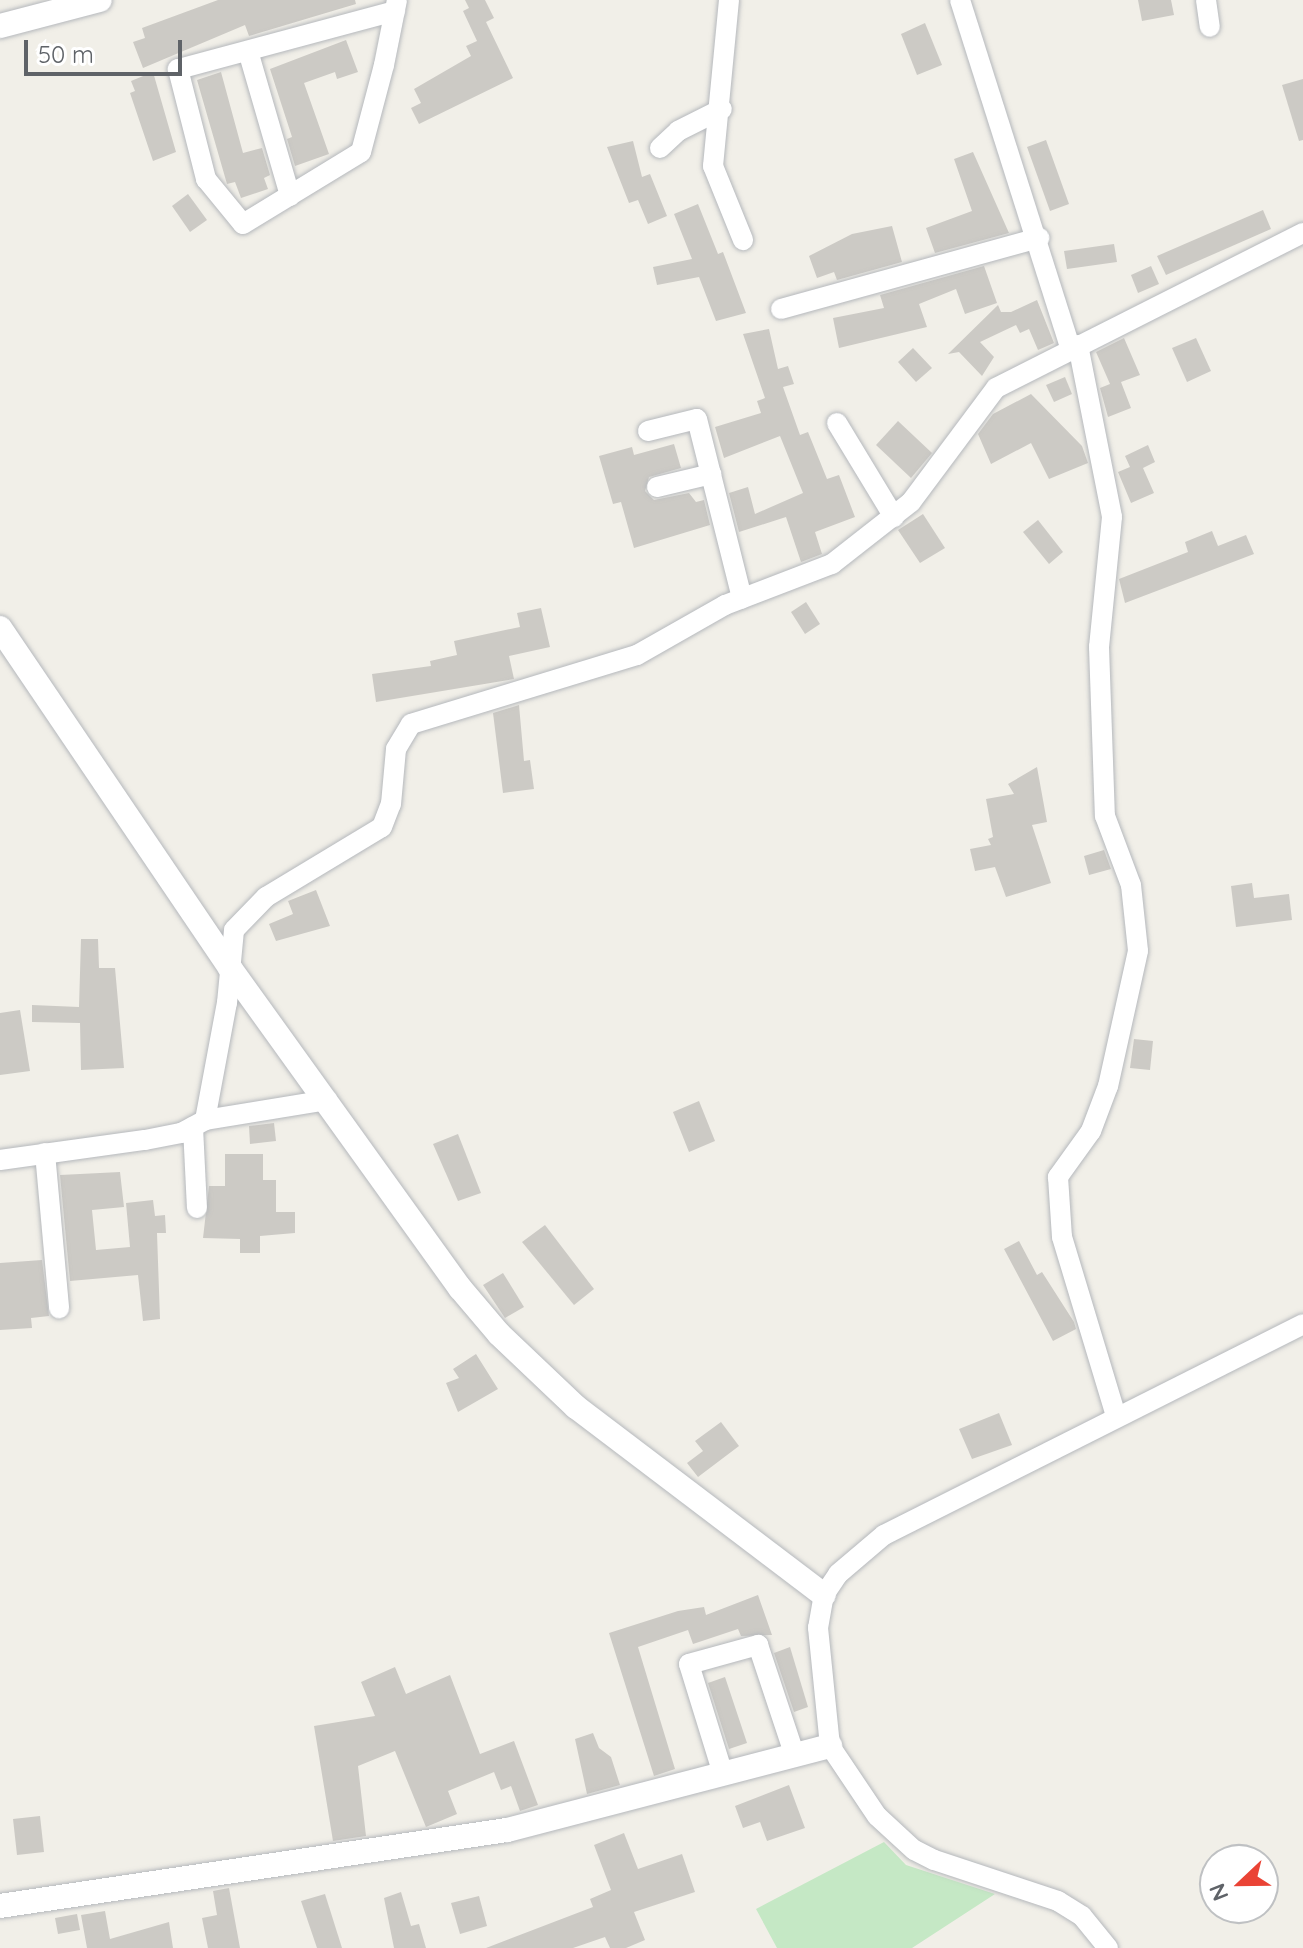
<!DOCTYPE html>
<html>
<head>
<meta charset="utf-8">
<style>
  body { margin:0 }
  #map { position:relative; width:1303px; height:1948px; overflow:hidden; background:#f1efe8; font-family:Quicksand,sans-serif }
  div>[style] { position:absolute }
  .green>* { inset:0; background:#c5e8c5 }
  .building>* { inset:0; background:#cccac5 }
  .roads { filter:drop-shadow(0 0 2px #b5b8bc) drop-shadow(0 0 2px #b5b8bc) }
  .minor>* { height:20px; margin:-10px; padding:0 10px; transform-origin:10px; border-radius:10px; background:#fff }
  .tertiary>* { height:24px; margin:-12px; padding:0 12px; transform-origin:12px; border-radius:12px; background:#fff }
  span { translate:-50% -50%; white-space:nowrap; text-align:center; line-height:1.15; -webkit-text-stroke:6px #fff; paint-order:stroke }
  .north { position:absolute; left:1199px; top:1844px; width:80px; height:80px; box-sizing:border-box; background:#fff; border:2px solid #bfc1c3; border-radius:50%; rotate:248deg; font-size:22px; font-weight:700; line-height:32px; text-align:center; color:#5f6368 }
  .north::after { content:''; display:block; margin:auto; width:28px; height:36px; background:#ea4335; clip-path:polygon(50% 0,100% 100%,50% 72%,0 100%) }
  .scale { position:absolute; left:24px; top:40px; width:158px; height:36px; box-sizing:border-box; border:4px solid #5f6368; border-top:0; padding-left:10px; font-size:24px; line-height:28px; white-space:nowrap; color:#5f6368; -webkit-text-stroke:6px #fff; paint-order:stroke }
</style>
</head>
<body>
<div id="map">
  <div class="green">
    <div style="clip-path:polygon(884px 1842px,906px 1865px,995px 1894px,912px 1948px,777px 1948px,756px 1909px)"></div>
  </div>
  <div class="building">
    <div style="clip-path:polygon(218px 0,355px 0,356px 4px,249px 36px,245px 25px,143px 68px,133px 42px,145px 38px,142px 28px)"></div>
    <div style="clip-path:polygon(465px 0,485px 0,494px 18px,486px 22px,513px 78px,419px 124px,411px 108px,421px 103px,414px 89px,471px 56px,466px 46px,477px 41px,463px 11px,469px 8px)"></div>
    <div style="clip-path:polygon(1138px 0,1171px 0,1174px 15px,1142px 21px)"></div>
    <div style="clip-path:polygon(925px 23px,942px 65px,917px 75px,901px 34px)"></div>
    <div style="clip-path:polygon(346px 40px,358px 72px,337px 79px,335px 72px,304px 83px,329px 154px,295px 166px,287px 139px,292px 137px,270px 69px)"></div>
    <div style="clip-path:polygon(153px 72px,176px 152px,153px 161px,130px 93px,135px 91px,131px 81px)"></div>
    <div style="clip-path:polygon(221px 72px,243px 153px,262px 148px,270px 175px,264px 178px,268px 189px,241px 198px,235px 182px,227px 184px,197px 80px)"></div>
    <div style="clip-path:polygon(1303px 79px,1303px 140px,1299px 141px,1282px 85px)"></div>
    <div style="clip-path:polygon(1046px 140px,1069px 204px,1050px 211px,1027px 147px)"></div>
    <div style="clip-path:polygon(633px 141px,642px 177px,650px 174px,667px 216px,648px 224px,638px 200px,629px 203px,607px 147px)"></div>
    <div style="clip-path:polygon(973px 152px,1009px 233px,935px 253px,926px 228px,972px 211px,954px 159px)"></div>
    <div style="clip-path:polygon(188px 194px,207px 220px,190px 232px,172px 206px)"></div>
    <div style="clip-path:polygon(698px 204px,718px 254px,723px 252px,746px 313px,716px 321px,699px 277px,657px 285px,653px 267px,692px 259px,674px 214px)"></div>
    <div style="clip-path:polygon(1263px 210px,1271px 229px,1166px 275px,1157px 256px)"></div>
    <div style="clip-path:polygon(892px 226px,902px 262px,837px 280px,834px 272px,817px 278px,809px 256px,852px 234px)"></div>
    <div style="clip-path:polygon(1114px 244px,1117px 262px,1067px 269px,1064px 251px)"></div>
    <div style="clip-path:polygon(984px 266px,997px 303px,965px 314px,956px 289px,919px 304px,927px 327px,839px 348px,833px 318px,884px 308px,880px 295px)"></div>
    <div style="clip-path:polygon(1151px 266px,1159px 284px,1138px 293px,1131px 275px)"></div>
    <div style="clip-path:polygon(1037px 300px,1054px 343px,1038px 350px,1029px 329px,1020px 333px,1016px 325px,980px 342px,994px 357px,982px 376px,959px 352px,948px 354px,998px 305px,1001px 312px,1011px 312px)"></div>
    <div style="clip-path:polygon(769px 329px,778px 369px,788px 366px,794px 384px,783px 387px,800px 435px,808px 432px,827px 479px,839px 475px,855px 517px,815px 532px,822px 554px,801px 562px,786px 517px,739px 532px,729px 493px,748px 487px,755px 514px,803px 493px,780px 436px,724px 458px,715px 427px,761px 413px,757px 401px,765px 398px,743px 334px)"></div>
    <div style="clip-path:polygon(1124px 338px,1140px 375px,1121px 382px,1131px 408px,1108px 417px,1100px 388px,1110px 384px,1096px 352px)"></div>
    <div style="clip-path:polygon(1196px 338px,1211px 371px,1187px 382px,1172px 348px)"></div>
    <div style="clip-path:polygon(913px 348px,932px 368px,916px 382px,898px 362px)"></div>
    <div style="clip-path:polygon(1065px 377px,1072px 394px,1054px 402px,1046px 385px)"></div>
    <div style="clip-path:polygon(1031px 394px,1082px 446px,1088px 463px,1049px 479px,1031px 443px,991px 464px,978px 434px,993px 414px)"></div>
    <div style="clip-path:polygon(898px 421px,932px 453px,911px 478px,876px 445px)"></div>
    <div style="clip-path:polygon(674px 444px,681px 468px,649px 477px,645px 491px,654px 500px,689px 493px,696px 502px,704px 500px,710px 525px,634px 548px,621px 502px,613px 504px,599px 456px,632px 447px,634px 455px)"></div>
    <div style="clip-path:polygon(1148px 445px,1155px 462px,1143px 468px,1154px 493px,1131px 503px,1118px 472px,1130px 467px,1125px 456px)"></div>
    <div style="clip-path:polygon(923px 514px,945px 548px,920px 563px,898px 530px)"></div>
    <div style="clip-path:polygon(1038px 520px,1063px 552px,1049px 564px,1023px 532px)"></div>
    <div style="clip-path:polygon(1212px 531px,1218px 546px,1246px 535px,1254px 554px,1125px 603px,1119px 579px,1188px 552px,1185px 542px)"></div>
    <div style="clip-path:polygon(806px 602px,820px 624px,805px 634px,791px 612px)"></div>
    <div style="clip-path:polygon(541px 608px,550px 647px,509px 656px,514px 679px,376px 702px,372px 674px,431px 666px,430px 661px,457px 655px,454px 641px,520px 627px,517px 613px)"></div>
    <div style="clip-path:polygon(519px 705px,524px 761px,530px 760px,534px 789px,503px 793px,493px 713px)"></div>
    <div style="clip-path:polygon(1037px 767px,1047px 822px,1032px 825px,1051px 883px,1006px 897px,995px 867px,975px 871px,970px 849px,991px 845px,988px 839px,993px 837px,986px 799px,1014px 794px,1008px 784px)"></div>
    <div style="clip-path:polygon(1104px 850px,1111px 869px,1089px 875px,1084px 856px)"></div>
    <div style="clip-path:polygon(1252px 883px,1254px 898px,1289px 894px,1292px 920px,1236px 927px,1231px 886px)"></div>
    <div style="clip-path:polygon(316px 890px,330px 926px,276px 941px,269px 924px,293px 914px,288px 901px)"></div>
    <div style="clip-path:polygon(81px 939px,98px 939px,99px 968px,115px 968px,124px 1068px,81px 1070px,80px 1023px,32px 1022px,32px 1005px,79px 1007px)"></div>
    <div style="clip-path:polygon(20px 1010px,30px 1071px,0 1075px,0 1013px)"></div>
    <div style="clip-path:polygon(1134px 1039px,1153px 1041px,1150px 1070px,1130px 1068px)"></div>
    <div style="clip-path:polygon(699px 1101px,715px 1141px,689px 1152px,673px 1112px)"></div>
    <div style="clip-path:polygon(274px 1123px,276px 1141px,250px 1144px,249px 1126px)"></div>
    <div style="clip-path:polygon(458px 1134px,481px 1193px,458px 1201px,433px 1144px)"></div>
    <div style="clip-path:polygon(225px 1154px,263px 1154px,263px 1180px,276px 1180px,276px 1212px,295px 1212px,295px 1233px,260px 1236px,260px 1253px,240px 1253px,240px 1239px,203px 1238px,209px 1186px,225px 1186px)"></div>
    <div style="clip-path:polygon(120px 1172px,124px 1207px,92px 1210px,96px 1250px,130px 1247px,126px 1203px,153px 1200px,155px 1216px,165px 1215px,166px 1233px,157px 1233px,160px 1319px,143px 1321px,138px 1275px,70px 1281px,60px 1175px)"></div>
    <div style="clip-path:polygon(545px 1225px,594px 1289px,574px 1305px,522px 1242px)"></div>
    <div style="clip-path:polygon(1019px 1241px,1037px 1275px,1042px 1272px,1074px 1322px,1076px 1329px,1053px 1341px,1004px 1249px)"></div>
    <div style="clip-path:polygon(42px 1260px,49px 1316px,31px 1318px,32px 1328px,0 1330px,0 1263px)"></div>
    <div style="clip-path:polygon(503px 1273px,524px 1307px,505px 1318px,483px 1285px)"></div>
    <div style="clip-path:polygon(476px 1354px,498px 1389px,458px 1412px,446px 1383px,459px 1378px,453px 1369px)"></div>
    <div style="clip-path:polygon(999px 1413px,1012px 1445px,972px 1459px,959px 1429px)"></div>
    <div style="clip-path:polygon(721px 1422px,739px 1446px,698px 1477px,687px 1463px,703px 1451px,695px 1441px)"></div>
    <div style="clip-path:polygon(758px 1595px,772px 1635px,741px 1636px,738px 1629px,693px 1644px,688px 1630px,638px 1647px,675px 1769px,654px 1776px,609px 1633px,678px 1611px,704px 1607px,706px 1615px)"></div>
    <div style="clip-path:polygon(790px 1647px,808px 1707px,794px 1712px,774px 1653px)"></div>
    <div style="clip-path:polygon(395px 1667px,406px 1694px,450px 1675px,480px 1754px,514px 1741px,538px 1805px,520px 1811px,511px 1786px,501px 1790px,494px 1772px,448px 1791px,457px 1814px,426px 1827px,395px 1751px,358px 1766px,366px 1836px,333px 1841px,314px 1726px,375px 1716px,361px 1682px)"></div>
    <div style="clip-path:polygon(725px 1677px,747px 1743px,729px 1749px,708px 1683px)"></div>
    <div style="clip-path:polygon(593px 1733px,599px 1748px,611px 1757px,620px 1785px,587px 1794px,575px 1739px)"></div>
    <div style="clip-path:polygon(789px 1785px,805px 1828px,767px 1841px,760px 1822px,743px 1828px,735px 1806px)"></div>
    <div style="clip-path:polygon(40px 1816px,44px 1852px,17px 1855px,13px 1819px)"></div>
    <div style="clip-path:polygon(624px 1833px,638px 1869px,682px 1854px,695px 1892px,634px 1912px,645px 1940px,626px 1948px,610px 1948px,605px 1937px,573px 1948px,486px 1948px,593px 1907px,590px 1899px,611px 1890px,594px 1845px)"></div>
    <div style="clip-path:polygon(229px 1888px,240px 1948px,208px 1948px,202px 1918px,217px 1915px,213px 1891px)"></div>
    <div style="clip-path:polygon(401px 1892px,411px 1926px,419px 1924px,426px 1948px,394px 1948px,384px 1898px)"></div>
    <div style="clip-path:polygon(325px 1894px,342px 1948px,317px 1948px,301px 1901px)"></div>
    <div style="clip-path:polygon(479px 1896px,487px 1926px,460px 1934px,451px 1903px)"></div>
    <div style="clip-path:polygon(105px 1911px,110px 1939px,169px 1922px,173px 1948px,87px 1948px,81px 1915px)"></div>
    <div style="clip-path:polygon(77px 1914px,80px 1930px,58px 1934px,55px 1918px)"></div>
  </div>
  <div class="roads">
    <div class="minor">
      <div style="left:729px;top:0;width:167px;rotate:95.5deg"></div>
      <div style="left:713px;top:166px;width:80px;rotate:67.9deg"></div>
      <div style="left:960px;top:0;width:366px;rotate:72.4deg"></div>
      <div style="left:1206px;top:0;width:27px;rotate:82deg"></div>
      <div style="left:395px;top:11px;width:225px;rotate:165deg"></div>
      <div style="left:178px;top:69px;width:114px;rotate:75.7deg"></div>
      <div style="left:206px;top:179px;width:58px;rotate:50.6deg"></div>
      <div style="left:243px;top:224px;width:138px;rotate:-31.4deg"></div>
      <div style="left:361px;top:152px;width:90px;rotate:-75.2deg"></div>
      <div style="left:384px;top:65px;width:66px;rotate:-78.7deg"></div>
      <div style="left:248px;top:51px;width:151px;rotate:73.8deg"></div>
      <div style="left:660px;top:148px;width:25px;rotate:-43deg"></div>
      <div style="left:678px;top:131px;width:49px;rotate:-26.6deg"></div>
      <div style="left:781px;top:309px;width:268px;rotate:-15.4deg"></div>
      <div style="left:1078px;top:345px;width:175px;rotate:78.8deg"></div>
      <div style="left:1112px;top:517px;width:131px;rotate:95.7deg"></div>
      <div style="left:1099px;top:647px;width:169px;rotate:88deg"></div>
      <div style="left:1105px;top:816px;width:74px;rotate:69.4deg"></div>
      <div style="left:1131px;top:885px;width:66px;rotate:83.9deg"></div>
      <div style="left:1138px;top:951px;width:138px;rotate:102.5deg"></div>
      <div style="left:1108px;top:1086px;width:48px;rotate:110.7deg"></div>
      <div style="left:1091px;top:1131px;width:57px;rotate:125.7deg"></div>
      <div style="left:1058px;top:1177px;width:60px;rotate:86.2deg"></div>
      <div style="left:1062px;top:1237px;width:187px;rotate:73.2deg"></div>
      <div style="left:837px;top:423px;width:110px;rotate:58.8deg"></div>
      <div style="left:648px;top:431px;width:50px;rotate:-13.8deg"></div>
      <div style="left:697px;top:419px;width:185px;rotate:75.9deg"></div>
      <div style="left:657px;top:487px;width:56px;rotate:-13.5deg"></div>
      <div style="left:205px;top:1120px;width:124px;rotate:-9.3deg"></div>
      <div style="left:193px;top:1127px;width:81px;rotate:87.2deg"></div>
      <div style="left:45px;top:1153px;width:156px;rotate:84.8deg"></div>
      <div style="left:0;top:1160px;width:146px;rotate:-7.9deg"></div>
      <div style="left:145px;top:1140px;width:37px;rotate:-11deg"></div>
      <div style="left:181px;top:1133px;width:27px;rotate:-28deg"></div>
      <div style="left:205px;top:1120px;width:119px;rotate:-79.4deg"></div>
      <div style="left:227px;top:1003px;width:73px;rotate:-84.5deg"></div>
      <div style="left:234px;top:930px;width:46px;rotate:-45.9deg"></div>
      <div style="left:266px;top:897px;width:135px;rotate:-31.1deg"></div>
      <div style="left:382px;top:827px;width:25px;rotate:-69deg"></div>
      <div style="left:391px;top:804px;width:55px;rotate:-84.8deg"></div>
      <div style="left:396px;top:749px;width:29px;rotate:-59deg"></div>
      <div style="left:411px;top:724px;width:236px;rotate:-17deg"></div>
      <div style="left:637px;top:655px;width:101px;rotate:-29.6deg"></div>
      <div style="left:725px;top:605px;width:115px;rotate:-21deg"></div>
      <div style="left:832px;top:564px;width:100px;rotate:-38.1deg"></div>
      <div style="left:911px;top:502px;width:142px;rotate:-53.3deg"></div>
      <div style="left:996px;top:388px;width:344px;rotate:-26.8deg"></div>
      <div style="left:723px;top:1774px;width:115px;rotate:-107.2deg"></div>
      <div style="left:689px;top:1664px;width:72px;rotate:-15.4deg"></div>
      <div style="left:758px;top:1645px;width:117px;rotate:71.6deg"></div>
      <div style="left:1108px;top:1948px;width:41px;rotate:-129.1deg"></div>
      <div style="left:1082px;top:1916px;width:28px;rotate:-148deg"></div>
      <div style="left:1058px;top:1901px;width:131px;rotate:-161.7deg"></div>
      <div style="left:934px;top:1860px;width:22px;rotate:-153deg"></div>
      <div style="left:914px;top:1850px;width:50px;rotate:-137.4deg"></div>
      <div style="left:877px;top:1816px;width:84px;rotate:-123.9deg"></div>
      <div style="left:830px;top:1746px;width:119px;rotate:-95.8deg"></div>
      <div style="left:818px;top:1628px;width:34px;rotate:-80deg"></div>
      <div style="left:824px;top:1595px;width:25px;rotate:-56deg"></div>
      <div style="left:838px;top:1574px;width:60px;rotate:-40.3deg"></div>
      <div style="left:884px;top:1535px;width:469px;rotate:-26.7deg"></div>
    </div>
    <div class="tertiary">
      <div style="left:0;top:26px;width:103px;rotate:-14.6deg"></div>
      <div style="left:0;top:628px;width:410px;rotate:55.9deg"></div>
      <div style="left:230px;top:968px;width:394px;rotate:54.3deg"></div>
      <div style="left:460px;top:1288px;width:60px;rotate:49.7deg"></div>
      <div style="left:499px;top:1334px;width:106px;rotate:43.5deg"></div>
      <div style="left:576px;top:1407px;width:311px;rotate:37.2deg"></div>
      <div style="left:0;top:1906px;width:513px;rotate:-8.53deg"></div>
      <div style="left:507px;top:1830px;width:334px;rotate:-14.6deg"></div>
    </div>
  </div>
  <div class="north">N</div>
  <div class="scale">50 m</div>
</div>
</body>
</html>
